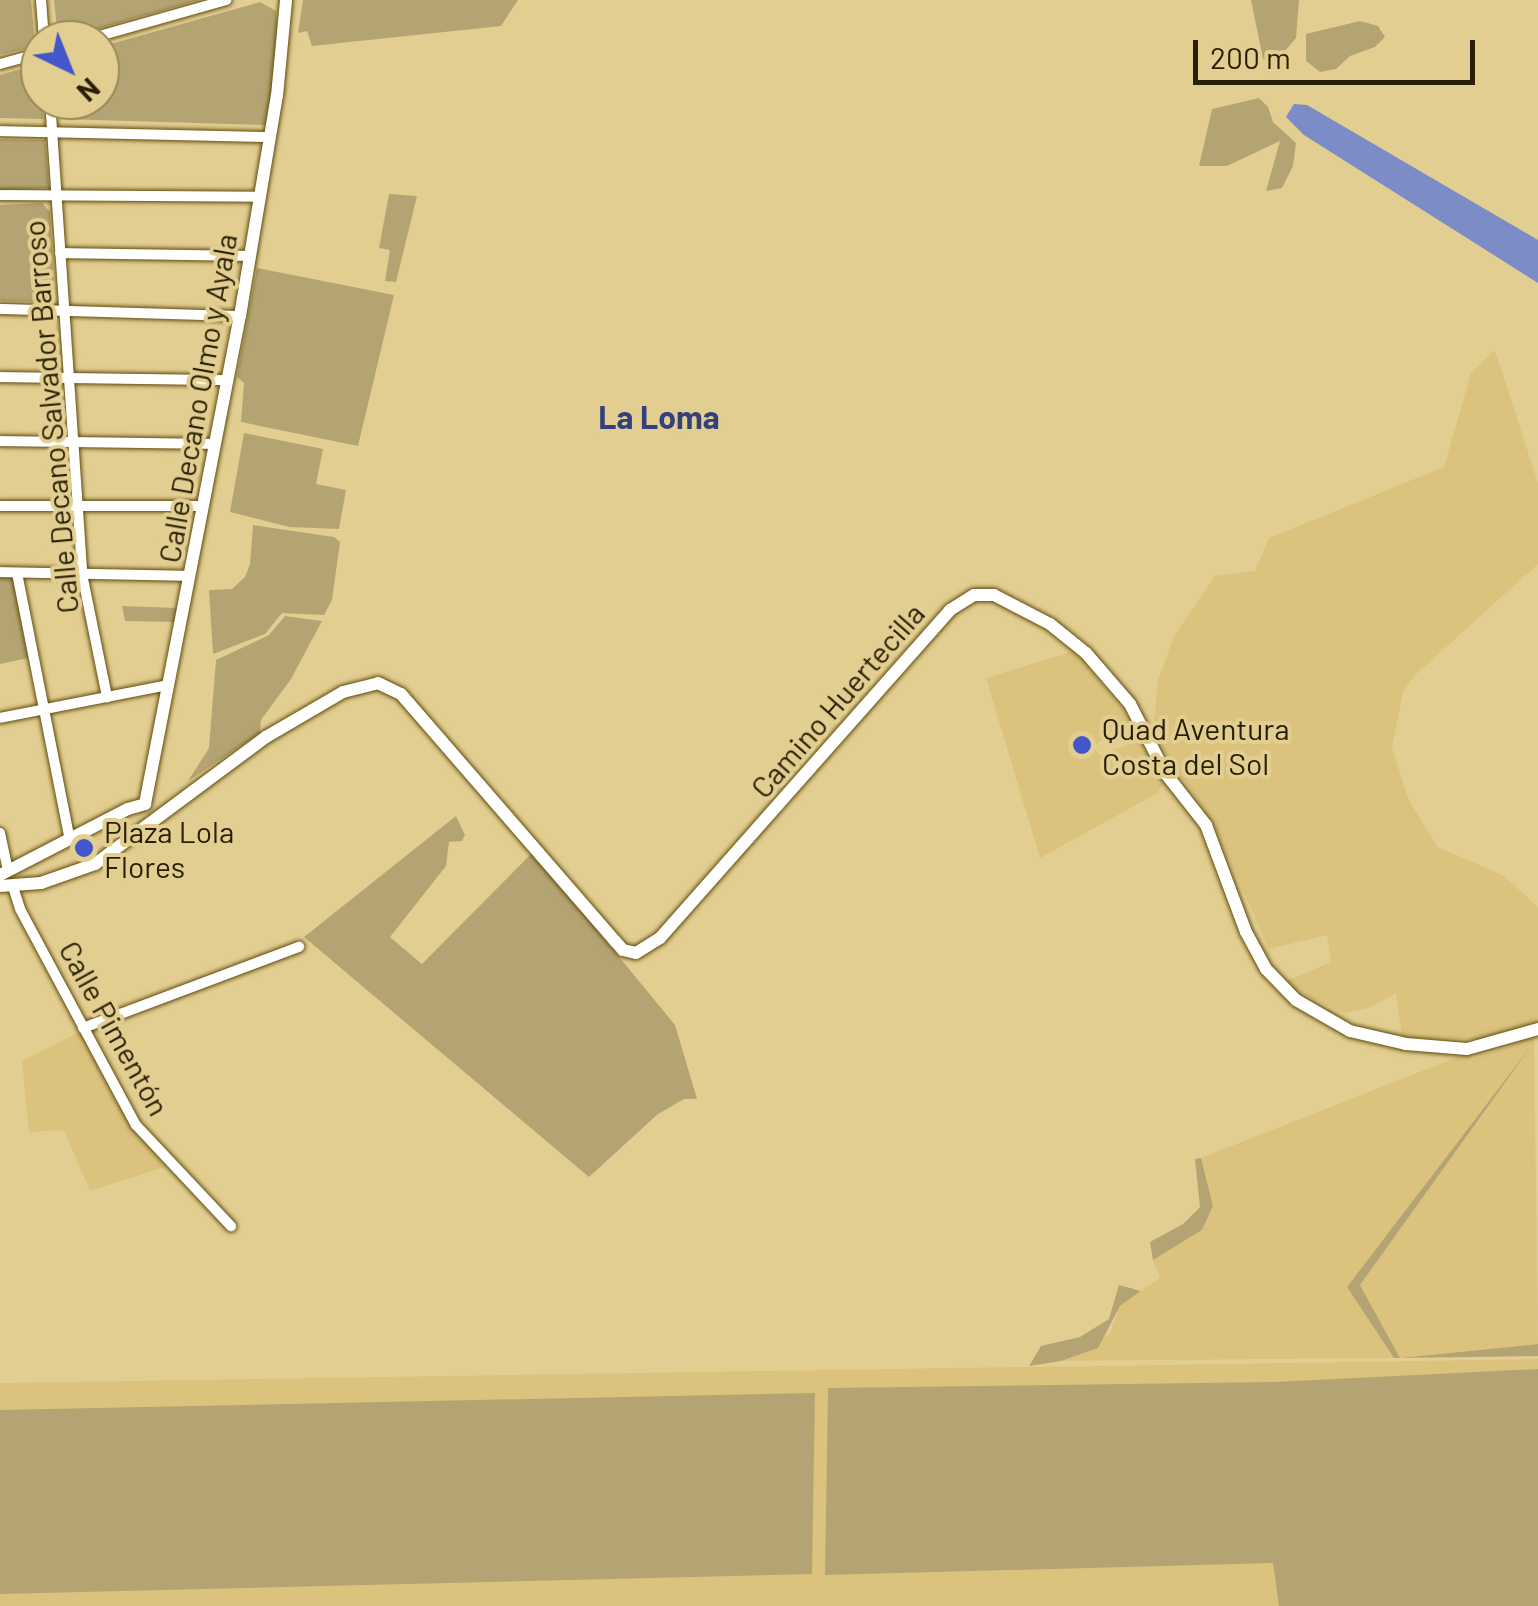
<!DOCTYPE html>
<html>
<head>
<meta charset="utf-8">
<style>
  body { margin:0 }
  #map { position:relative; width:1538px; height:1606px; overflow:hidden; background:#e3ce91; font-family:Barlow,sans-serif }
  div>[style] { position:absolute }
  .built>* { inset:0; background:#dbc37e }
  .green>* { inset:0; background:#b5a473 }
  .water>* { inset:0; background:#7b8cc7 }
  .roads { filter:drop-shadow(0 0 2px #5f4c0b) drop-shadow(0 0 2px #5f4c0b) }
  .minor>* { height:10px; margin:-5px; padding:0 5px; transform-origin:5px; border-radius:5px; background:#fff }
  .tertiary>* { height:12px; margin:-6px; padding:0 6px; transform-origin:6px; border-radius:6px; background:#fff }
  .dots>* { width:28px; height:28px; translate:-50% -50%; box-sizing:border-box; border:5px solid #e3ce91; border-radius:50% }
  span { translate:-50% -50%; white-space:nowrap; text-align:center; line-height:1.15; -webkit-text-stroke:8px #e3ce91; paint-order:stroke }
  .street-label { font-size:30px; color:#271f06 }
  .poi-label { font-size:30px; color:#271f06 }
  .left { translate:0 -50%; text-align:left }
  .neighbourhood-label { font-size:32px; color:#33407b; font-weight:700 }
  .north { position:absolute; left:20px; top:20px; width:100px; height:100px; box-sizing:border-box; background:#e3ce91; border:2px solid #988859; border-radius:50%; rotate:137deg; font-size:28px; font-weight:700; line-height:40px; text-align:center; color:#271f06 }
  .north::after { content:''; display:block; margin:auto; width:35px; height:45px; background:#4356ca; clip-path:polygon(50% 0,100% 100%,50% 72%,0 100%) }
  .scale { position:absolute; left:1193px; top:40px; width:282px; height:45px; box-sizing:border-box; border:5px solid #271f06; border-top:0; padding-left:12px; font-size:30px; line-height:35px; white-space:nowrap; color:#271f06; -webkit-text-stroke:8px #e3ce91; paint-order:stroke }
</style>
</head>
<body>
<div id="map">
  <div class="built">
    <div style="clip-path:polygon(1495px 350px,1538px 483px,1538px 564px,1414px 676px,1403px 692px,1392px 747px,1409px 801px,1438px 847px,1504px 876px,1538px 907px,1538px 1022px,1482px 1039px,1402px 1038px,1396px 993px,1372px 1007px,1344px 1013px,1295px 990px,1286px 981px,1331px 962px,1327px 935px,1269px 949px,1213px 823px,1153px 735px,1158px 680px,1174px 636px,1215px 576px,1255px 571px,1269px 538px,1444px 467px,1471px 373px)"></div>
    <div style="clip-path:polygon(1074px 651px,1132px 721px,1093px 746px,1100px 755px,1141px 740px,1163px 784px,1156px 794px,1040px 858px,986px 678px)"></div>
    <div style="clip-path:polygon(81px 1031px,113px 1097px,168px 1166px,90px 1191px,64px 1130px,29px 1132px,22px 1061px)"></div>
    <div style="clip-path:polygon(1534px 1037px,1538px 1344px,1400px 1358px,1360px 1285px,1502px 1086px,1348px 1287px,1394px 1358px,1061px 1361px,1110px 1333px,1120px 1306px,1160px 1278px,1153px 1260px,1202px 1230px,1213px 1206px,1201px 1158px,1468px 1053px,1473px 1059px)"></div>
    <div style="clip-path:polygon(1538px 1359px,1538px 1606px,0 1606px,0 1383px)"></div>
  </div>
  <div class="green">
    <div style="clip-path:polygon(0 0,31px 0,35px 46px,0 55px)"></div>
    <div style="clip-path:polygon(54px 0,199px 0,58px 40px)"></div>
    <div style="clip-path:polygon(303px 0,518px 0,501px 26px,312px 46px,307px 31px,298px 33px)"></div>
    <div style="clip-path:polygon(1251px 0,1299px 0,1296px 38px,1274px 64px,1263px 59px)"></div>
    <div style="clip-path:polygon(260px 2px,276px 11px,278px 48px,266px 125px,60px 119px,59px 100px,100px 100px,100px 47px)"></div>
    <div style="clip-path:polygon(1360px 21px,1378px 26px,1385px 37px,1375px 47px,1350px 56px,1336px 69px,1320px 72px,1306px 61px,1306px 34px)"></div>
    <div style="clip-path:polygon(39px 64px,43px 119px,0 118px,0 75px)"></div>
    <div style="clip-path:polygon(1259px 98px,1268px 107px,1273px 122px,1296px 143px,1293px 166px,1282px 188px,1266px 191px,1280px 141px,1227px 166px,1199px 166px,1212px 109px)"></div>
    <div style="clip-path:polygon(0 139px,45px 140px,49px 188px,0 190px)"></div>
    <div style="clip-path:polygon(389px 194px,417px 196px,396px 282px,385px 281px,390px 250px,379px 248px)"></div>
    <div style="clip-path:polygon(42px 203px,50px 212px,55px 302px,0 301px,0 205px)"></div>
    <div style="clip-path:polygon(257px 268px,394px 295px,358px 446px,241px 422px,244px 383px,237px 377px)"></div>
    <div style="clip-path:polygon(244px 433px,323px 449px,316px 484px,346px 490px,339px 529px,289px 527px,230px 512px)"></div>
    <div style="clip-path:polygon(253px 525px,334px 537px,340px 542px,332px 600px,324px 615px,282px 613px,265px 634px,213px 654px,209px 590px,232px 589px,245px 577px,250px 564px)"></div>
    <div style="clip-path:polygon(0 576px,12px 576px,28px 658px,0 664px)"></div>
    <div style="clip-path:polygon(122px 606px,178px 608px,176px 622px,125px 621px)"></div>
    <div style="clip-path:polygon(285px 616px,322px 621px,291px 679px,261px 720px,260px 733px,188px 781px,209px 748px,216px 660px,269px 635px)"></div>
    <div style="clip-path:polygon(456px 816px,465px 835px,462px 841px,449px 842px,446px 866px,390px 937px,422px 964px,533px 852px,675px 1025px,697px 1099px,684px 1099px,658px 1114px,589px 1177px,304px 937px)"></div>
    <div style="clip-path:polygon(1532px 1045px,1360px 1285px,1400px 1358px,1538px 1344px,1538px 1356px,1394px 1358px,1347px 1287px)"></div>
    <div style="clip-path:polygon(1201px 1158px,1213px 1206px,1202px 1230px,1153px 1260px,1150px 1242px,1183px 1224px,1200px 1207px,1195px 1159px)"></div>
    <div style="clip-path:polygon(1119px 1285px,1141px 1291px,1120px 1306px,1098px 1348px,1061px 1361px,1029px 1366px,1041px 1346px,1080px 1337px,1109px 1319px)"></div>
    <div style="clip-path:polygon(1538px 1369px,1538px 1606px,1279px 1606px,1273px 1563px,825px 1575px,828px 1388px,1275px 1382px)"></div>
    <div style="clip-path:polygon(815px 1393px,812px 1574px,0 1594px,0 1410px)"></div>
  </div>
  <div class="water">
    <div style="clip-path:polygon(1294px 104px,1307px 105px,1538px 240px,1538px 283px,1304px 135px,1286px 117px)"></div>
  </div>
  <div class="roads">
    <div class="minor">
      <div style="left:41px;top:0;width:40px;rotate:85.7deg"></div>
      <div style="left:85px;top:40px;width:147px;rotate:-15.8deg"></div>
      <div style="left:0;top:64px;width:41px;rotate:-15.4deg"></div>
      <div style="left:50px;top:100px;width:475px;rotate:86.1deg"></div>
      <div style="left:82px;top:574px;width:126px;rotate:78.5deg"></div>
      <div style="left:0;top:131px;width:270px;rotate:1.3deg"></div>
      <div style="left:0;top:195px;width:259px;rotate:0.4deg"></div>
      <div style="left:60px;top:253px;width:189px;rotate:0.9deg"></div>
      <div style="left:0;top:309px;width:240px;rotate:1.7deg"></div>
      <div style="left:0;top:377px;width:228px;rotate:0.8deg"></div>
      <div style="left:0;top:441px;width:215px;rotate:0.8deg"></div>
      <div style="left:0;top:506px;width:203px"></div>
      <div style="left:0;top:572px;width:190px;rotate:1.2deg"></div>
      <div style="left:17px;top:573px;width:272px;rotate:78.8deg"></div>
      <div style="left:0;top:718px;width:171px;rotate:-11.1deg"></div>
      <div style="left:0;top:833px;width:39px;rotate:78deg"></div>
      <div style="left:13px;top:887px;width:23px;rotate:72deg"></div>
      <div style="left:20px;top:909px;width:245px;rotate:61.8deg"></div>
      <div style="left:136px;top:1125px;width:139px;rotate:46.8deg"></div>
      <div style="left:83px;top:1028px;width:231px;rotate:-20.6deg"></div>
    </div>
    <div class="tertiary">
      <div style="left:145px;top:804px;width:497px;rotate:-79deg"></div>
      <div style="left:240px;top:316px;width:223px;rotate:-80.5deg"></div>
      <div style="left:277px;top:96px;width:96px;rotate:-84.6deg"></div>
      <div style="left:0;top:875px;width:144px;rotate:-27.3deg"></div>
      <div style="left:128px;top:809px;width:18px;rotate:-16deg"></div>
      <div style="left:0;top:886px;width:41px;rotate:-4.2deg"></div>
      <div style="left:41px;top:883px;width:57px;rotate:-19.4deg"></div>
      <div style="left:95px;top:864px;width:213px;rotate:-36.6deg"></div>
      <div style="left:266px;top:737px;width:89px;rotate:-30.3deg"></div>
      <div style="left:343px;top:692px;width:36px;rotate:-14deg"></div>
      <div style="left:378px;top:683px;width:25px;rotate:26deg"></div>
      <div style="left:401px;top:694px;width:327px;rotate:49.1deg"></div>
      <div style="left:615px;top:941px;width:12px;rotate:48deg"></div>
      <div style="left:623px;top:950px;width:13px;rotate:13deg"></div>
      <div style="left:636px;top:953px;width:28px;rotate:-32deg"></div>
      <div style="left:660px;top:938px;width:438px;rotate:-48.5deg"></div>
      <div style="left:950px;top:610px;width:28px;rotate:-32deg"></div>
      <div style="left:974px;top:595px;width:20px"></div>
      <div style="left:994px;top:595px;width:63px;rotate:27.4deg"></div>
      <div style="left:1050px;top:624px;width:46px;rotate:38.9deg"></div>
      <div style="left:1086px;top:653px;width:67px;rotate:49.2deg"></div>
      <div style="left:1130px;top:704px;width:79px;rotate:62.8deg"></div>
      <div style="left:1166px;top:774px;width:65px;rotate:51.9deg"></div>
      <div style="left:1206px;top:825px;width:114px;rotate:69.5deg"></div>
      <div style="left:1246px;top:932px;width:42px;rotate:61.6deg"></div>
      <div style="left:1266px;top:969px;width:43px;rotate:45.9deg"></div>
      <div style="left:1296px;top:1000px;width:62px;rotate:29.9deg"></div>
      <div style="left:1350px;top:1031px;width:57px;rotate:13.1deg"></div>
      <div style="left:1406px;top:1044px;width:61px;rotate:4.7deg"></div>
      <div style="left:1467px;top:1049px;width:74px;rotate:-15.7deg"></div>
    </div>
  </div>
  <div class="dots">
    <div style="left:1082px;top:745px;background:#4356ca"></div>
    <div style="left:84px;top:848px;background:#4356ca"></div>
  </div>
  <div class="street-label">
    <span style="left:197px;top:398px;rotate:-80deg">Calle Decano Olmo y Ayala</span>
    <span style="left:50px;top:417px;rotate:-95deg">Calle Decano Salvador Barroso</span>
    <span style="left:837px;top:700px;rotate:-49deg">Camino Huertecilla</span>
    <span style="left:115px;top:1028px;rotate:61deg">Calle Pimentón</span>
  </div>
  <div class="poi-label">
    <span class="left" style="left:1102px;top:745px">Quad Aventura<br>Costa del Sol</span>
    <span class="left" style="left:104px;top:848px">Plaza Lola<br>Flores</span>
  </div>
  <div class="neighbourhood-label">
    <span style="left:659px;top:416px">La Loma</span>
  </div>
  <div class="north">N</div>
  <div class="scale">200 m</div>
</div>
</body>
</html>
